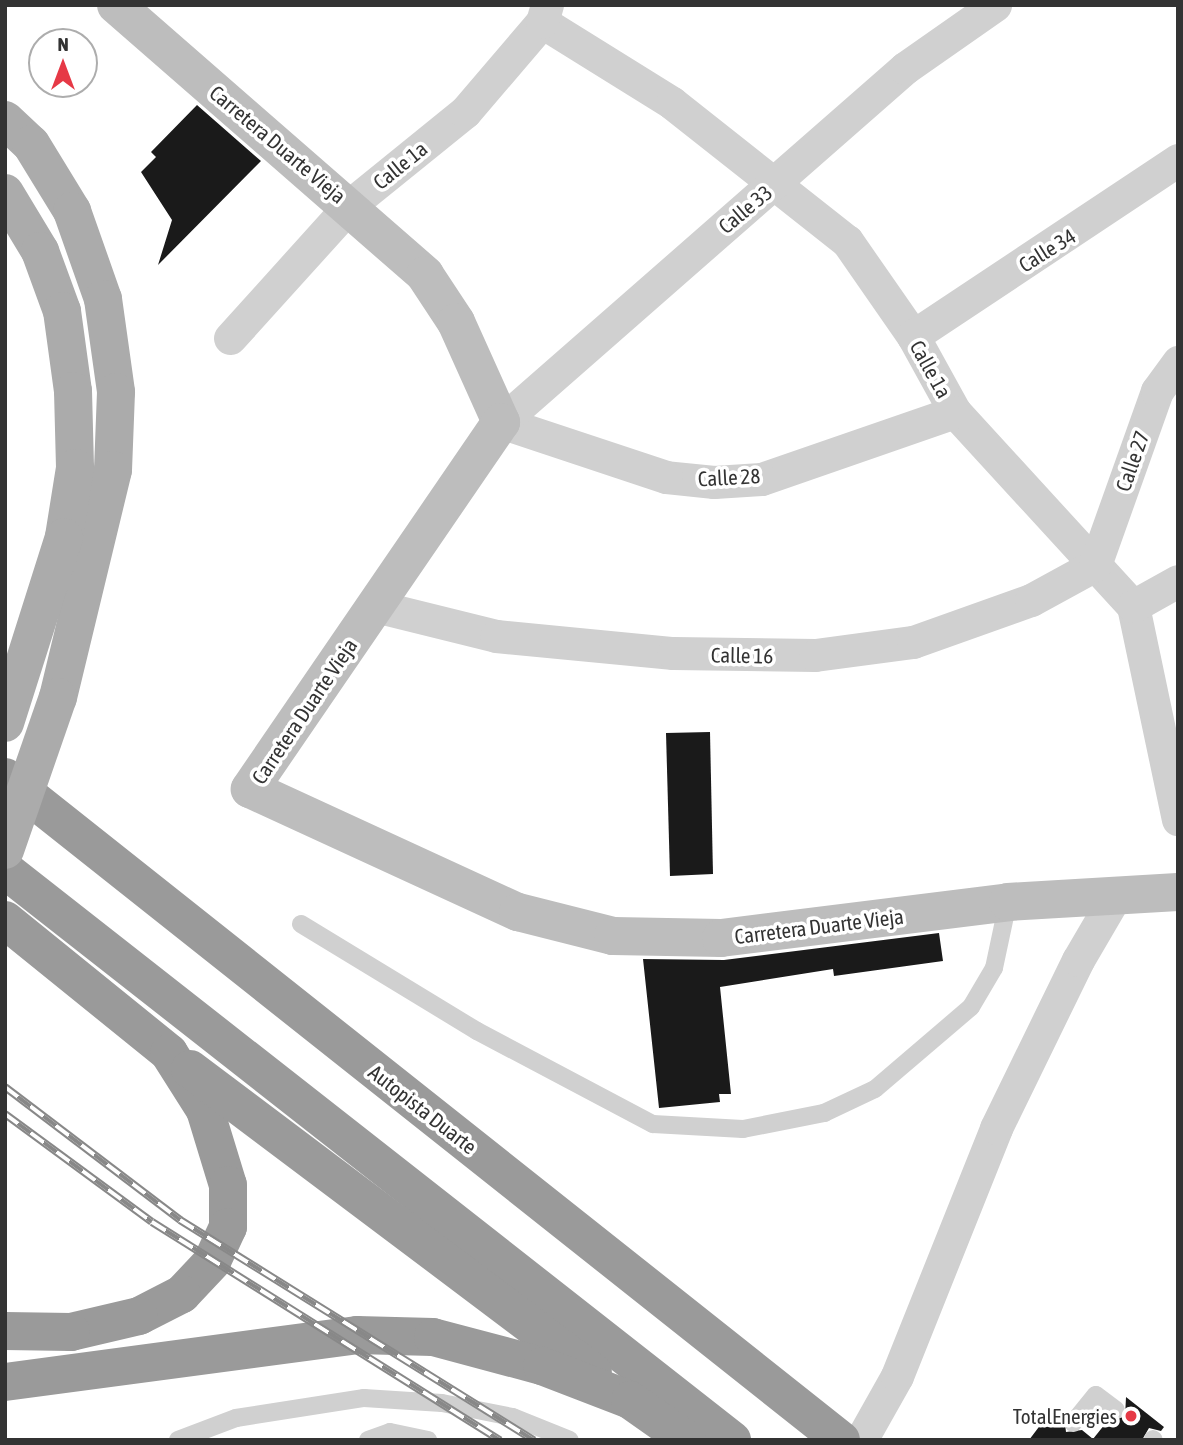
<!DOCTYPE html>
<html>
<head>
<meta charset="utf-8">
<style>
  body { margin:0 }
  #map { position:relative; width:1183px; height:1445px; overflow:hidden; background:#fff; font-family:"Asap Condensed",sans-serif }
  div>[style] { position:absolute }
  .building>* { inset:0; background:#1a1a1a }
  .lane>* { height:18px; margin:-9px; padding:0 9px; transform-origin:9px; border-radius:9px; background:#d0d0d0 }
  .street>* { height:33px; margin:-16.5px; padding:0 16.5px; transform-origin:16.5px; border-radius:16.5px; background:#d0d0d0 }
  .secondary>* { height:38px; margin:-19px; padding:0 19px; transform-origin:19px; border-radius:19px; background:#bdbdbd }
  .primary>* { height:38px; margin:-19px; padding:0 19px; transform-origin:19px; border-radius:19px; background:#ababab }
  .highway>* { height:38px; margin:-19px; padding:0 19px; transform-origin:19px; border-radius:19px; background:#9a9a9a }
  .rail>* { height:8px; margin-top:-4px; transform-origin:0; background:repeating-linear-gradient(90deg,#fff 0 16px,#888 0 32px); box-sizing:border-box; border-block:2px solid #888 }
  .primary-bridge>* { height:38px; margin:-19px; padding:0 19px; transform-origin:19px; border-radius:19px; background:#ababab }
  .dots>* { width:19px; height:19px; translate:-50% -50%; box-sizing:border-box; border:4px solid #fff; border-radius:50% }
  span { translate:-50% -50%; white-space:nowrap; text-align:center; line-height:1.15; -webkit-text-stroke:7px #fff; paint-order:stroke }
  .street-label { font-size:21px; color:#333 }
  .poi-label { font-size:21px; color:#333 }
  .right { translate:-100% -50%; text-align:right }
  .frame { position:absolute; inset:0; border:7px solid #333; pointer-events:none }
  .north { position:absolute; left:28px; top:28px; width:70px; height:70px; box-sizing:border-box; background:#fff; border:2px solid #adadad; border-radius:50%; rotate:0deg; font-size:19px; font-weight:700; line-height:28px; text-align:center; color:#333 }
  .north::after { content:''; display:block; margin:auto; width:24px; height:32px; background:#e63946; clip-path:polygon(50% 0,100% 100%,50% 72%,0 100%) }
</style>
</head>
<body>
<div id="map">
  <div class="building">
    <div style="clip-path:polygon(197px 105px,261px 161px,158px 265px,172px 220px,141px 172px,156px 157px,151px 152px)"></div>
    <div style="clip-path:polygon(710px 732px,713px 874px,670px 876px,666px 733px)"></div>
    <div style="clip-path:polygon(939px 933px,943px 961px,834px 976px,833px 969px,720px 987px,731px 1094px,719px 1094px,720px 1102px,659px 1108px,643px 959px,724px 960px)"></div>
    <div style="clip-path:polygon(1126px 1397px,1164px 1427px,1161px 1431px,1149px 1428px,1142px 1440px,1029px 1440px,1054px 1407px,1064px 1415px,1066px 1432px,1082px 1430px,1093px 1439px,1109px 1419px,1125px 1417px)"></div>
  </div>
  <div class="lane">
    <div style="left:301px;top:924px;width:206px;rotate:31.3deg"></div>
    <div style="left:477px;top:1031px;width:199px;rotate:27.9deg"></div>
    <div style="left:653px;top:1124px;width:90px;rotate:3.2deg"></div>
    <div style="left:743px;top:1129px;width:83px;rotate:-11.2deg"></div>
    <div style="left:824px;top:1113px;width:56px;rotate:-25.2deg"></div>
    <div style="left:875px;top:1089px;width:126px;rotate:-40.5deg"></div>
    <div style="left:971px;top:1007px;width:45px;rotate:-59.5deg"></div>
    <div style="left:994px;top:968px;width:67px;rotate:-78deg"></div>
    <div style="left:1073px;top:1423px;width:36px;rotate:-51deg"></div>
    <div style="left:1096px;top:1395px;width:25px;rotate:37deg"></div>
    <div style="left:1153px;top:1439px;width:1px;rotate:45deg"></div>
    <div style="left:178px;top:1440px;width:62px;rotate:-20.8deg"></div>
    <div style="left:236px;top:1418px;width:130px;rotate:-8.9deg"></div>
    <div style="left:364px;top:1398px;width:78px;rotate:3.7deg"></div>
    <div style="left:442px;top:1403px;width:72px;rotate:11.2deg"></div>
    <div style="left:513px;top:1417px;width:61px;rotate:22deg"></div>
    <div style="left:368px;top:1440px;width:23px;rotate:-20deg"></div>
    <div style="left:390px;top:1432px;width:39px;rotate:12deg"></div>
  </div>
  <div class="street">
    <div style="left:542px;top:22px;width:153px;rotate:31.9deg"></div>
    <div style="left:672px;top:103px;width:223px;rotate:38.3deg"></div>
    <div style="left:847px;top:241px;width:116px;rotate:55.2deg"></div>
    <div style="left:913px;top:336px;width:87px;rotate:61.1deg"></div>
    <div style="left:955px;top:412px;width:263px;rotate:47.5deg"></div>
    <div style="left:1133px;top:606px;width:218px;rotate:78.1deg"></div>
    <div style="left:913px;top:336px;width:318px;rotate:-33.6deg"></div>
    <div style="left:230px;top:338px;width:179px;rotate:-47.9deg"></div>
    <div style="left:350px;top:205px;width:148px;rotate:-39deg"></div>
    <div style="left:465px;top:112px;width:118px;rotate:-49.5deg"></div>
    <div style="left:542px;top:22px;width:18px;rotate:-74deg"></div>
    <div style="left:955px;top:412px;width:205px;rotate:160.9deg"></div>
    <div style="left:761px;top:479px;width:47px;rotate:176.3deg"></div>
    <div style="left:714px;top:482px;width:48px;rotate:-174.1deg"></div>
    <div style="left:666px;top:477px;width:174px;rotate:-161.6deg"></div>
    <div style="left:501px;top:422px;width:537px;rotate:-41.23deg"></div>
    <div style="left:905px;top:68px;width:110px;rotate:-35deg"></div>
    <div style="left:375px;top:606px;width:125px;rotate:13.9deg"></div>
    <div style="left:496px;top:636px;width:178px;rotate:5.5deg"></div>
    <div style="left:673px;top:653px;width:142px;rotate:0.8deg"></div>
    <div style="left:815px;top:655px;width:99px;rotate:-7.6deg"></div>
    <div style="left:913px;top:642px;width:125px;rotate:-19.6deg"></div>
    <div style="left:1031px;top:600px;width:73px;rotate:-28.7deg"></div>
    <div style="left:1095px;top:565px;width:185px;rotate:-70.4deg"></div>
    <div style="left:1157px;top:391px;width:36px;rotate:-54deg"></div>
    <div style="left:1133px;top:606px;width:51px;rotate:-29.1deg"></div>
    <div style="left:861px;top:1440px;width:73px;rotate:-60.6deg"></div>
    <div style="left:897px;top:1376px;width:267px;rotate:-68.2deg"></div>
    <div style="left:996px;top:1128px;width:187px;rotate:-64deg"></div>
    <div style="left:1078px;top:960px;width:75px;rotate:-59.7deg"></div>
  </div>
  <div class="secondary">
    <div style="left:116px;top:5px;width:410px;rotate:41.1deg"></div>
    <div style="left:425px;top:275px;width:56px;rotate:56.6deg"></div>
    <div style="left:456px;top:322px;width:110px;rotate:65.8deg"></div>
    <div style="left:501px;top:422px;width:445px;rotate:124.4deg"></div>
    <div style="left:250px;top:789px;width:295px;rotate:24.7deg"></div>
    <div style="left:518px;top:912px;width:98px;rotate:14.2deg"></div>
    <div style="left:613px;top:936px;width:108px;rotate:1.1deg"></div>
    <div style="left:721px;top:938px;width:289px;rotate:-7.1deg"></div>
    <div style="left:1008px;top:902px;width:170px;rotate:-3.4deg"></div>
  </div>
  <div class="primary">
    <div style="left:5px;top:120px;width:35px;rotate:43deg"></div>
    <div style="left:31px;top:144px;width:79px;rotate:58.5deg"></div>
    <div style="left:72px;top:211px;width:93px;rotate:70.6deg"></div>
    <div style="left:103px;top:299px;width:94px;rotate:82deg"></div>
    <div style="left:116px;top:392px;width:78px;rotate:92.2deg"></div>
    <div style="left:113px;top:470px;width:234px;rotate:103.6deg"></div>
    <div style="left:5px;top:193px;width:68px;rotate:58.9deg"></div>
    <div style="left:40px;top:251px;width:64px;rotate:69.9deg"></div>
    <div style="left:62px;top:311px;width:81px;rotate:82.2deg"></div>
    <div style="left:73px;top:391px;width:77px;rotate:88.5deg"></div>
    <div style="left:75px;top:468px;width:70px;rotate:99.1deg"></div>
    <div style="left:64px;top:537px;width:195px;rotate:107.6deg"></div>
  </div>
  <div class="highway">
    <div style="left:5px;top:777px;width:1067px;rotate:38.42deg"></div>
    <div style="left:5px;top:870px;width:924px;rotate:38.1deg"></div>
    <div style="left:5px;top:920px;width:211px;rotate:39deg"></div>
    <div style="left:169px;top:1053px;width:67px;rotate:57.7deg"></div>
    <div style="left:205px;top:1110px;width:78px;rotate:73deg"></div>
    <div style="left:228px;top:1185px;width:42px;rotate:90deg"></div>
    <div style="left:228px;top:1227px;width:38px;rotate:115deg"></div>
    <div style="left:212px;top:1262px;width:44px;rotate:133.2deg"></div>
    <div style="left:182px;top:1294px;width:48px;rotate:152.9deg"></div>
    <div style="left:139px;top:1316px;width:70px;rotate:166.8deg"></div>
    <div style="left:71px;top:1332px;width:66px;rotate:-179.1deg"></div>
    <div style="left:190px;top:1069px;width:504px;rotate:36.94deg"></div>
    <div style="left:5px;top:1382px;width:355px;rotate:-7.6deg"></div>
    <div style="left:357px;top:1335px;width:76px;rotate:1.5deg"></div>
    <div style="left:433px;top:1337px;width:113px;rotate:14.9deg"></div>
    <div style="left:542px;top:1366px;width:94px;rotate:21.1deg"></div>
    <div style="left:630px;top:1400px;width:70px;rotate:35.1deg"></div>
  </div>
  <div class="rail">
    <div style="left:5px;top:1087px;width:220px;rotate:37.2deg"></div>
    <div style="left:180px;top:1220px;width:417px;rotate:31.9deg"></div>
    <div style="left:5px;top:1114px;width:182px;rotate:36.3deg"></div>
    <div style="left:152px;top:1222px;width:411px;rotate:32.1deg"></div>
  </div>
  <div class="primary-bridge">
    <div style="left:5px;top:850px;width:162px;rotate:-70.9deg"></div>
  </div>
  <div class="dots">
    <div style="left:1131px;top:1416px;background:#e63946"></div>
  </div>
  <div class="street-label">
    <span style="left:278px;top:144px;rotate:40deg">Carretera Duarte Vieja</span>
    <span style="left:400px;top:165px;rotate:-39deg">Calle 1a</span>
    <span style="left:745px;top:209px;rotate:-40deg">Calle 33</span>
    <span style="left:1047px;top:250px;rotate:-32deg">Calle 34</span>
    <span style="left:931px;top:369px;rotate:61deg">Calle 1a</span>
    <span style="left:1132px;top:461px;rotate:-71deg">Calle 27</span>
    <span style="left:729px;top:477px;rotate:-3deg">Calle 28</span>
    <span style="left:742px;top:655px;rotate:1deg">Calle 16</span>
    <span style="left:304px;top:711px;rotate:-56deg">Carretera Duarte Vieja</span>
    <span style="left:819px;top:926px;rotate:-7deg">Carretera Duarte Vieja</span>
    <span style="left:423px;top:1109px;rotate:38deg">Autopista Duarte</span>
  </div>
  <div class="poi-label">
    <span class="right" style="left:1117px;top:1416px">TotalEnergies</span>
  </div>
  <div class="frame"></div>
  <div class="north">N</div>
</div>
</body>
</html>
